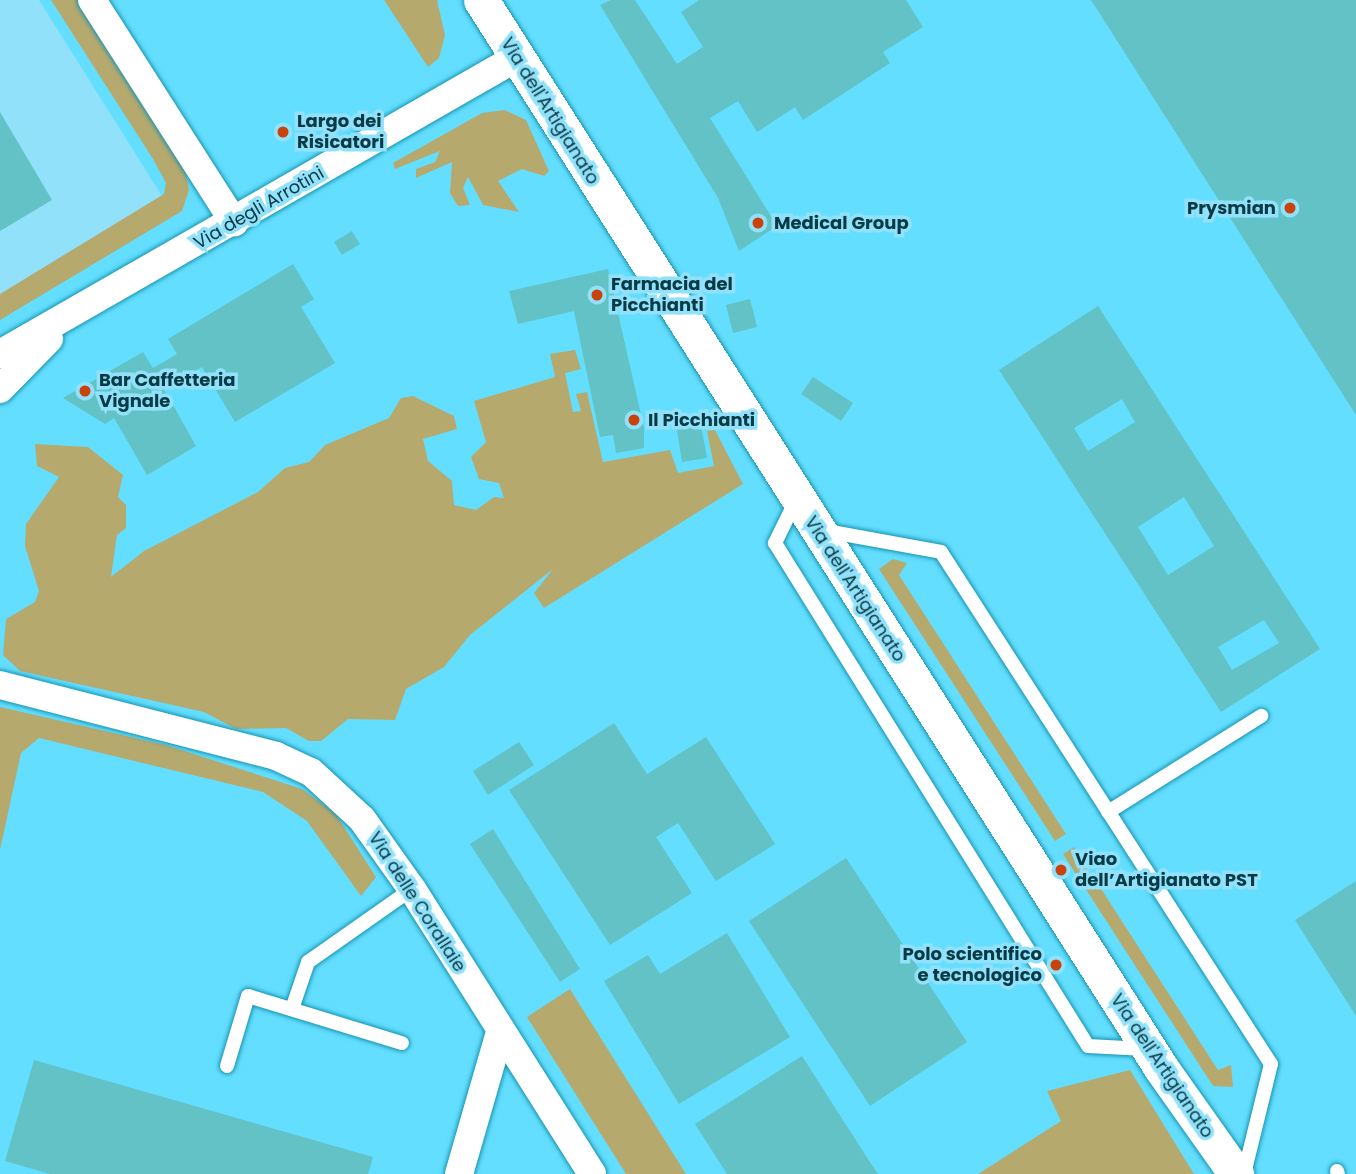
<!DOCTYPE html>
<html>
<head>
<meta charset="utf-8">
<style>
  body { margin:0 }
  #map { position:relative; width:1356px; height:1174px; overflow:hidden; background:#90e1f9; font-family:Poppins,sans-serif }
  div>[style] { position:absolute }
  .built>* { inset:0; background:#64deff }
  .green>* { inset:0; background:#b6a96e }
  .building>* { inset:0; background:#62c2c5 }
  .roads { filter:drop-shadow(0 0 2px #1695b1) drop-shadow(0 0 2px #1695b1) }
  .service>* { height:14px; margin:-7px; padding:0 7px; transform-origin:7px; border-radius:7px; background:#fff }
  .minor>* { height:28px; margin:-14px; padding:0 14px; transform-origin:14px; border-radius:14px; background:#fff }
  .tertiary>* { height:35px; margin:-17.5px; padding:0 17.5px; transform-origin:17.5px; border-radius:17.5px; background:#fff }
  .dots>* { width:19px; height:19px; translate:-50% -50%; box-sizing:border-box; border:4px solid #90e1f9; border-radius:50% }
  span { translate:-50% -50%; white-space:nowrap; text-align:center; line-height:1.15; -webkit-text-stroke:7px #90e1f9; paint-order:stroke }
  .street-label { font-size:18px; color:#083a45 }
  .poi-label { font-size:18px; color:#083a45; font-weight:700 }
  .left { translate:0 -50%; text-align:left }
  .right { translate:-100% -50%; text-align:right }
</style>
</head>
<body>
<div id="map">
  <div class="built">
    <div style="clip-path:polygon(39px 0,1356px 0,1356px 1174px,0 1174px,0 313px,172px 212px)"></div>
  </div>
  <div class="green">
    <div style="clip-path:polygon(51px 0,79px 0,185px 170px,189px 190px,182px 211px,0 320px,0 294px,164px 194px,166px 183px,153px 159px)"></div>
    <div style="clip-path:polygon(384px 0,437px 0,445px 35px,439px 58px,428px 67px)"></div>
    <div style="clip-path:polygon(505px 110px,526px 120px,549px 171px,544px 176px,522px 169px,498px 181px,519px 212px,483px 205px,468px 177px,463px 188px,470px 205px,458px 206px,450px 193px,452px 162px,416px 178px,416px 169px,435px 162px,440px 151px,395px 169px,393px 163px,482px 113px)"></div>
    <div style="clip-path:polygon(575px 350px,581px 369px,565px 373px,573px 412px,581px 411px,576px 394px,587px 392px,603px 462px,670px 450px,678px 473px,714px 466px,707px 431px,715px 430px,743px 484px,544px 608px,534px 593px,553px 569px,470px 635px,444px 667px,406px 689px,395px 720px,348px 719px,321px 741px,309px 741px,286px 728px,236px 729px,204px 712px,20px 671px,3px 655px,6px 619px,35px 602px,39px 591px,25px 546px,26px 524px,59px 477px,37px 466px,35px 444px,88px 447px,123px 475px,118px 497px,126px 505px,126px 528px,117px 535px,111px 577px,144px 551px,258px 492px,285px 468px,309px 462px,325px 445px,389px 418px,401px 398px,413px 396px,454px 416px,457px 429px,423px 439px,428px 461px,452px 481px,454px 505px,476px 510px,494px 497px,504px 498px,499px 483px,479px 479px,471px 457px,486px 442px,474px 401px,555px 377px,550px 354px)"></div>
    <div style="clip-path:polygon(893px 559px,907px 563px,899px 575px,1066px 834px,1055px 841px,879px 569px)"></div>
    <div style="clip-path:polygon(0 707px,166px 745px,302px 789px,335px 813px,376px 877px,361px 896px,307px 821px,263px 792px,39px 738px,21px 753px,0 850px)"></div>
    <div style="clip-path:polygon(1074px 847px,1218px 1070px,1231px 1065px,1233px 1087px,1213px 1086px,1063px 854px)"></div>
    <div style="clip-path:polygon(570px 989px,686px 1174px,626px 1174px,527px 1017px)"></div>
    <div style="clip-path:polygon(1130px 1070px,1194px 1174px,978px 1174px,1061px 1121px,1047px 1091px)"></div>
  </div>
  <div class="building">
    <div style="clip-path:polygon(611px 0,635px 0,677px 64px,703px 47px,681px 12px,699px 0,906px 0,923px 27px,883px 52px,890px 63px,803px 120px,795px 107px,757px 132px,738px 101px,710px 118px,777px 226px,739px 251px,718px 198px,600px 5px)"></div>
    <div style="clip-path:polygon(1091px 0,1356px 0,1356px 415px)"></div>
    <div style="clip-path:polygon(0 112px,52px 200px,0 231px)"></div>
    <div style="clip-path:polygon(352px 231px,360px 244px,342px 255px,334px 242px)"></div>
    <div style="clip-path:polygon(293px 264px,314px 299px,301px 307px,335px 363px,235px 422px,202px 367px,164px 389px,196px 446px,147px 475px,114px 418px,105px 424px,63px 398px,143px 352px,153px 368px,177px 354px,168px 339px)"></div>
    <div style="clip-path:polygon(608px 269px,644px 428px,644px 448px,616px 453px,613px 435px,600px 437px,574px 311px,518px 324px,509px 291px)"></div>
    <div style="clip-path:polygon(750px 299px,757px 327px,733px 333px,726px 305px)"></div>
    <div style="clip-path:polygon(evenodd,1098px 306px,1320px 649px,1221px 712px,999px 370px,1098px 306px,1122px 399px,1135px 422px,1088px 451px,1074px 428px,1122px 399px,1098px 306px,1184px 497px,1214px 546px,1168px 575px,1138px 527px,1184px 497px,1098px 306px,1264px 620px,1279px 643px,1232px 670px,1218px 647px,1264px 620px)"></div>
    <div style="clip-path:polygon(813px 377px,853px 403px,841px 421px,801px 394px)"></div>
    <div style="clip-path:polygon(700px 420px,707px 458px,682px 462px,676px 424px)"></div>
    <div style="clip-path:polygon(614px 723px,647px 774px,706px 737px,775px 844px,716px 881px,678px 823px,656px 837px,692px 893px,610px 945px,509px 790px)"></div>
    <div style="clip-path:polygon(519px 742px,534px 765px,488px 795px,473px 771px)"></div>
    <div style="clip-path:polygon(493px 829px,580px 969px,560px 982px,470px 844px)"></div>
    <div style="clip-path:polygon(846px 858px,967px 1042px,870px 1106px,749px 921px)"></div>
    <div style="clip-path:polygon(1356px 881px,1356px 1016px,1295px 920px)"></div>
    <div style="clip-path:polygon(727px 933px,790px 1037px,679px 1104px,604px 981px,648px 955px,660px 974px)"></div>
    <div style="clip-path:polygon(802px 1056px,866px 1156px,878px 1174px,727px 1174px,695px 1124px)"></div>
    <div style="clip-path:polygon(34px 1060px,373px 1157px,368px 1174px,50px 1174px,5px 1161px)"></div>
  </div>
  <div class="roads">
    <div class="service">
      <div style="left:796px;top:500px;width:48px;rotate:116deg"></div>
      <div style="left:775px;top:543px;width:592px;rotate:58.11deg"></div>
      <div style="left:1088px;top:1046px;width:57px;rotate:3deg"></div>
      <div style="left:826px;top:531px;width:117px;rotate:10.3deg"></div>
      <div style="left:941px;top:552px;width:609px;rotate:57.2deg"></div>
      <div style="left:1271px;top:1064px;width:113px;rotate:103.8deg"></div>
      <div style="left:1108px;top:812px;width:181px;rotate:-32.1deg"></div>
      <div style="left:292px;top:1009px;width:50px;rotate:-71.2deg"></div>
      <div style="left:308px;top:962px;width:127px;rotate:-35.1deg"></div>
      <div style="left:227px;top:1066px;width:73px;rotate:-73.3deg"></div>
      <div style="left:248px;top:996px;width:161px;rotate:17deg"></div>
      <div style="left:1337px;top:1171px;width:3px;rotate:72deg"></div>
    </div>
    <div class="minor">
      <div style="left:92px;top:0;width:264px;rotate:57.4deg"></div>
      <div style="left:0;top:354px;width:595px;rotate:-29.84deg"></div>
      <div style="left:0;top:389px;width:70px;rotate:-45.6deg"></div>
      <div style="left:0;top:685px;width:285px;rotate:14.4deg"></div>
      <div style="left:276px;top:756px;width:38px;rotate:25deg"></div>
      <div style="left:311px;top:772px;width:69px;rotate:42.7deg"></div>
      <div style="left:362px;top:819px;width:86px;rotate:54.5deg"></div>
      <div style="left:412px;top:889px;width:337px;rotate:57.7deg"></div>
      <div style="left:459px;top:1174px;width:148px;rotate:-73.9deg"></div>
    </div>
    <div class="tertiary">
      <div style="left:481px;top:0;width:1266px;rotate:57.51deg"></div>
      <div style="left:1161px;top:1068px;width:130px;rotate:54.7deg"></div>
    </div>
  </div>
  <div class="dots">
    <div style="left:283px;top:132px;background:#c9420c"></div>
    <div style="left:1290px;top:208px;background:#c9420c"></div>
    <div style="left:758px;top:223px;background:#c9420c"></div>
    <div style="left:597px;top:295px;background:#c9420c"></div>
    <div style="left:85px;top:391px;background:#c9420c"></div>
    <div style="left:634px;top:420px;background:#c9420c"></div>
    <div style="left:1061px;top:870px;background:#c9420c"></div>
    <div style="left:1056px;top:965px;background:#c9420c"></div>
  </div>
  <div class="street-label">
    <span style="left:550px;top:111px;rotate:58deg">Via dell'Artigianato</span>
    <span style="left:259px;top:208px;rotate:-30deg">Via degli Arrotini</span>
    <span style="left:855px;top:589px;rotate:57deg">Via dell'Artigianato</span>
    <span style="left:417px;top:902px;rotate:57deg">Via delle Corallaie</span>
    <span style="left:1162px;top:1066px;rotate:56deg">Via dell'Artigianato</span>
  </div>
  <div class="poi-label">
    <span class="left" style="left:297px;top:132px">Largo dei<br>Risicatori</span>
    <span class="right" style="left:1276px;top:208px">Prysmian</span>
    <span class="left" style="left:774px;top:223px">Medical Group</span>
    <span class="left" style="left:611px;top:295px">Farmacia del<br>Picchianti</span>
    <span class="left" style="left:99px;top:391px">Bar Caffetteria<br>Vignale</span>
    <span class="left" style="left:648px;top:420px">Il Picchianti</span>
    <span class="left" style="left:1075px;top:870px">Viao<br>dell’Artigianato PST</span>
    <span class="right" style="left:1042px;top:965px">Polo scientifico<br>e tecnologico</span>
  </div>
</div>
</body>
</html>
